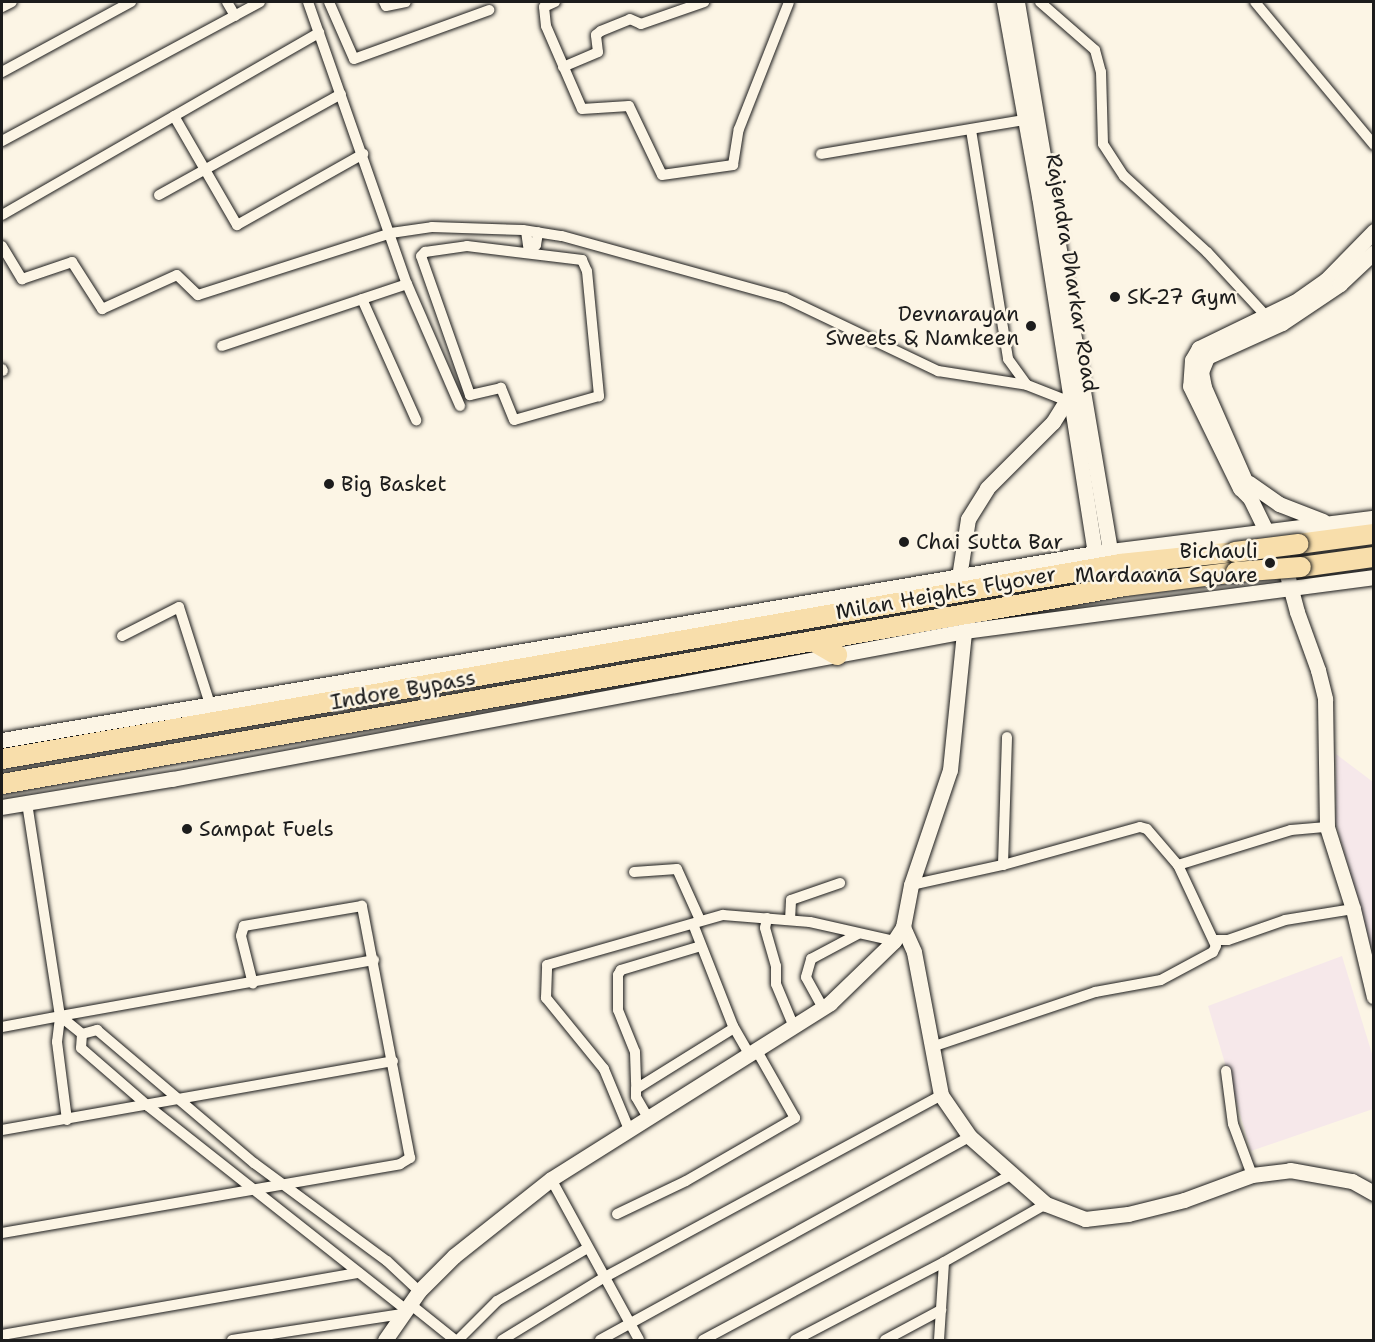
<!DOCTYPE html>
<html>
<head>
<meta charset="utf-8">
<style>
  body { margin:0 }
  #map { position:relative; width:1375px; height:1342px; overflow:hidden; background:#fcf5e5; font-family:"Shantell Sans",sans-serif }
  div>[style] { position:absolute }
  .built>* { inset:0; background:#f6e8ea }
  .roads { filter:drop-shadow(0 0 2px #1c1c1c) drop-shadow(0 0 2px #1c1c1c) }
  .street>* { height:10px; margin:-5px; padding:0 5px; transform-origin:5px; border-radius:5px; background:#fcf5e5 }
  .secondary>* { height:15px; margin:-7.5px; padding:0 7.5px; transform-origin:7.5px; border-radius:7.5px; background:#fcf5e5 }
  .highway>* { height:20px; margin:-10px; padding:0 10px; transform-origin:10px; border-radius:10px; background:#f8deab }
  .bridges { filter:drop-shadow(0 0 2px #1c1c1c) drop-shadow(0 0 2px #1c1c1c) }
  .highway-bridge>* { height:20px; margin:-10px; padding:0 10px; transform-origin:10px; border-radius:10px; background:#f8deab }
  .dots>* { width:16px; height:16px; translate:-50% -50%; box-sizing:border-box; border:3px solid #fcf5e5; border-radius:50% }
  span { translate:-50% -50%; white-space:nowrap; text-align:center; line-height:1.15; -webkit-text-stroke:5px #fcf5e5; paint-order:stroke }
  .street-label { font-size:21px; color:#1c1c1c }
  .poi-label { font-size:21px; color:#1c1c1c }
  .left { translate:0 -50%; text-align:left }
  .right { translate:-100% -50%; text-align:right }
  .frame { position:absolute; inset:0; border:3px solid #1c1c1c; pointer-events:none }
</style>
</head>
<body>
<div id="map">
  <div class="built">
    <div style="clip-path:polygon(1336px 754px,1373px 782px,1373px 953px,1336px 823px)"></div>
    <div style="clip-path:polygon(1342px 956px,1373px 1057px,1373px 1109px,1251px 1151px,1208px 1006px)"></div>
  </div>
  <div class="roads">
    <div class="street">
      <div style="left:227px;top:2px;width:16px;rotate:60deg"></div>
      <div style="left:308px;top:2px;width:299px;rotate:70.7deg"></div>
      <div style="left:407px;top:284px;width:133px;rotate:66.5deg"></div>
      <div style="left:329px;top:2px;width:62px;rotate:66.3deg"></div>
      <div style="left:354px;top:59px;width:144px;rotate:-19.9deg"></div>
      <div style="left:384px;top:2px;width:4px;rotate:63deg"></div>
      <div style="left:386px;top:6px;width:20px;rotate:-11deg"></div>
      <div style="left:555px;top:2px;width:12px;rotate:156deg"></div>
      <div style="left:544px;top:7px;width:19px;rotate:84deg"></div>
      <div style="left:546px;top:26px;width:90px;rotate:66.6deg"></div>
      <div style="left:582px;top:109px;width:47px;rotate:-3.7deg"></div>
      <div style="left:629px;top:106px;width:76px;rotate:64.4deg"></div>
      <div style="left:662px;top:175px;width:72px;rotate:-8deg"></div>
      <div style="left:733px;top:165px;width:36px;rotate:-81deg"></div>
      <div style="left:739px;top:129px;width:136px;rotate:-68.5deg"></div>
      <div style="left:1040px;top:2px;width:73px;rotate:41.1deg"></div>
      <div style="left:1095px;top:50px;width:23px;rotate:75deg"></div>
      <div style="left:1101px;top:72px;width:72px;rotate:88.4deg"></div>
      <div style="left:1103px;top:144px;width:38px;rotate:57deg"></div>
      <div style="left:1124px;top:176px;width:113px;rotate:42.5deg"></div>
      <div style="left:1207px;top:252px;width:88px;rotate:47.3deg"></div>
      <div style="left:1255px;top:2px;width:186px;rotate:50.2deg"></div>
      <div style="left:2px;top:7px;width:11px;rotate:-27deg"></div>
      <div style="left:563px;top:67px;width:38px;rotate:-23deg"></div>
      <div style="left:598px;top:52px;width:17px;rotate:-97deg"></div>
      <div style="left:596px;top:35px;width:6px;rotate:-39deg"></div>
      <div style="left:601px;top:31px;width:31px;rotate:-22deg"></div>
      <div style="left:630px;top:19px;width:12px;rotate:24deg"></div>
      <div style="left:641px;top:24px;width:67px;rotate:-19.2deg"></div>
      <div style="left:2px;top:72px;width:147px;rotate:-28.5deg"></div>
      <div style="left:174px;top:116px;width:126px;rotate:60deg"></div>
      <div style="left:237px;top:225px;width:145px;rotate:-29.4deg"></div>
      <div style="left:971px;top:130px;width:232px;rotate:80.8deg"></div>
      <div style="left:1008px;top:359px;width:32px;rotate:54deg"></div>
      <div style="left:2px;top:141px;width:293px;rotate:-28.3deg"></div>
      <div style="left:821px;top:154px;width:213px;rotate:-9.5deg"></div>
      <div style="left:159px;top:195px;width:208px;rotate:-29deg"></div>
      <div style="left:2px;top:215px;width:366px;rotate:-29.9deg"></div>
      <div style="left:526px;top:231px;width:21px;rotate:82deg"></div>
      <div style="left:529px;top:252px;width:10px;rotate:-45deg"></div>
      <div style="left:536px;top:245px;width:13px;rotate:-81deg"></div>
      <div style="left:2px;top:246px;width:39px;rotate:59deg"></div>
      <div style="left:22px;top:279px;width:53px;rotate:-18.8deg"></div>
      <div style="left:72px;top:262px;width:56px;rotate:57.4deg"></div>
      <div style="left:102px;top:309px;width:82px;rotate:-24.4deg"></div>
      <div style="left:177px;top:275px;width:29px;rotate:44deg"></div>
      <div style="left:198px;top:295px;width:203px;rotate:-17.8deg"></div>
      <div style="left:391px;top:233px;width:41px;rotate:-8.3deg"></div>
      <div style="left:432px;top:227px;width:91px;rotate:1.9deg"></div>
      <div style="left:523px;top:230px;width:39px;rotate:9deg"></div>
      <div style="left:562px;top:236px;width:231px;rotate:15.5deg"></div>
      <div style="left:785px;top:298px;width:170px;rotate:25.5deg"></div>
      <div style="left:938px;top:371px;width:90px;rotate:8.9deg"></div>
      <div style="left:1027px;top:385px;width:41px;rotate:21.5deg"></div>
      <div style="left:467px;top:246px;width:116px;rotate:6.9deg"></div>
      <div style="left:582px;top:260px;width:12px;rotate:66deg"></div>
      <div style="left:587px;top:271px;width:126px;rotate:84.5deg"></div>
      <div style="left:599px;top:396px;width:88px;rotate:164.2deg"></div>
      <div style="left:514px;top:420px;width:35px;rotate:-112deg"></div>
      <div style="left:501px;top:388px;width:32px;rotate:167deg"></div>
      <div style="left:470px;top:395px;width:147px;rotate:-109.4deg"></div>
      <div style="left:421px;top:256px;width:6px;rotate:-45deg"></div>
      <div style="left:425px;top:252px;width:42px;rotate:-8.1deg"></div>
      <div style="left:362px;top:299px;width:133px;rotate:65.9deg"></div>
      <div style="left:222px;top:346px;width:195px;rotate:-18.5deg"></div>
      <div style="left:2px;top:369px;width:2px;rotate:63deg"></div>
      <div style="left:122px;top:636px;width:64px;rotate:-27deg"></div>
      <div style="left:179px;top:607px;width:102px;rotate:72.3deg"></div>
      <div style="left:27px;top:803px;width:216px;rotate:81.2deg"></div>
      <div style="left:60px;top:1016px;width:28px;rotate:39deg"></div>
      <div style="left:1003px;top:865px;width:128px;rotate:-88.2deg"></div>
      <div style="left:1178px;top:865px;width:118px;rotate:-17.2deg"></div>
      <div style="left:1291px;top:830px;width:36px;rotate:-5deg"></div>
      <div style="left:634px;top:872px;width:43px;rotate:-4deg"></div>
      <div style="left:677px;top:869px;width:56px;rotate:65.7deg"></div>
      <div style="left:911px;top:885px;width:94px;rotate:-12.3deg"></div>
      <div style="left:1003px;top:865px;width:142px;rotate:-15.5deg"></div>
      <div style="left:1140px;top:827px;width:7px;rotate:16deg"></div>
      <div style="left:1147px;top:829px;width:48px;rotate:49.3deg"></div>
      <div style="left:1178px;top:865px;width:89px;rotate:64.9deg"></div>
      <div style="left:1216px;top:946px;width:7px;rotate:117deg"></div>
      <div style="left:1213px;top:952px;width:59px;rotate:151.7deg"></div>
      <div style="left:1161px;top:980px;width:67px;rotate:169.7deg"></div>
      <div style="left:1095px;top:992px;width:172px;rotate:161.4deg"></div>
      <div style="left:767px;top:918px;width:10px;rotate:101deg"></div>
      <div style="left:765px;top:928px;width:40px;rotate:74deg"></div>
      <div style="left:776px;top:966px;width:18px;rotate:90deg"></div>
      <div style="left:776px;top:984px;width:47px;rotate:67.3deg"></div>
      <div style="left:790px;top:920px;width:20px;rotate:-87deg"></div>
      <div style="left:791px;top:900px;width:52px;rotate:-19.1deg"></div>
      <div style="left:693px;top:924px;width:110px;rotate:68.6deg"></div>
      <div style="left:733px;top:1026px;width:34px;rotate:60deg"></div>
      <div style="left:1214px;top:940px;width:14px"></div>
      <div style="left:1228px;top:940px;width:60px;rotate:-19.3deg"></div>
      <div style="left:1285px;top:920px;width:69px;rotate:-9.2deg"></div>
      <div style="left:701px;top:946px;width:84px;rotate:163.3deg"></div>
      <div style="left:621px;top:970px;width:6px;rotate:121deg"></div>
      <div style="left:618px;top:975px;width:35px;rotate:90deg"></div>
      <div style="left:618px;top:1010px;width:45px;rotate:68deg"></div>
      <div style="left:635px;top:1052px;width:37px;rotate:88deg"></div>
      <div style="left:636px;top:1089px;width:115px;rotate:-31.9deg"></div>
      <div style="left:823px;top:1008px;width:35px;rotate:-119deg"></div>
      <div style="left:806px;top:977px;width:19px;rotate:-74deg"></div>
      <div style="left:811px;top:959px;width:53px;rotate:-28deg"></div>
      <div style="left:2px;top:1027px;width:59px;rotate:-10.7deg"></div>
      <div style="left:82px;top:1034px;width:16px;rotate:-15deg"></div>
      <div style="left:97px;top:1030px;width:206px;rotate:40.3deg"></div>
      <div style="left:254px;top:1163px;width:165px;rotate:36.4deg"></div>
      <div style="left:387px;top:1261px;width:44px;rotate:43.2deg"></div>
      <div style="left:82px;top:1034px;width:14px;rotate:94deg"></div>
      <div style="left:81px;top:1048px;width:89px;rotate:40.9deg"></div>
      <div style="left:148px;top:1106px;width:328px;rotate:38.3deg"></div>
      <div style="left:1226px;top:1071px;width:53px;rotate:82.5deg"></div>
      <div style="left:1233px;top:1124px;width:54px;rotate:69.6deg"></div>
      <div style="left:636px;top:1089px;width:8px;rotate:90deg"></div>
      <div style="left:636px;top:1097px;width:22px;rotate:60deg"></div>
      <div style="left:67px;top:1120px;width:79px;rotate:-97.3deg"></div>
      <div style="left:57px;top:1042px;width:26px;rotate:-83deg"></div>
      <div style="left:60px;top:1016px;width:319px;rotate:-10.1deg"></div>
      <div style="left:628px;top:1127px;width:63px;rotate:-112.5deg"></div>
      <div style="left:604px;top:1069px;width:92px;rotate:-129.2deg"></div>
      <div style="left:546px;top:998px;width:33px;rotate:-88deg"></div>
      <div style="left:547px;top:965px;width:183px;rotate:-15.9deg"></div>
      <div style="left:723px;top:915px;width:87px;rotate:4.6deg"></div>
      <div style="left:810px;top:922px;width:86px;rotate:12.7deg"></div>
      <div style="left:2px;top:1130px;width:397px;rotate:-10deg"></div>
      <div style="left:551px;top:1179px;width:183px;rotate:61.3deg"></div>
      <div style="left:617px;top:1214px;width:76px;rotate:-25.6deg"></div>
      <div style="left:686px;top:1181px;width:126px;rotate:-30deg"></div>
      <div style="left:795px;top:1118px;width:77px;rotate:-119.6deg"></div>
      <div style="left:2px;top:1233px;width:404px;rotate:-9.8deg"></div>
      <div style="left:400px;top:1164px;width:12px;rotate:-31deg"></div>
      <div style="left:410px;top:1158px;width:257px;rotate:-100.8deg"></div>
      <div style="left:362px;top:906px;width:120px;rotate:170.4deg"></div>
      <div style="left:244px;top:926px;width:10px;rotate:107deg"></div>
      <div style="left:241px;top:936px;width:49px;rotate:76deg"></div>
      <div style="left:410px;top:1304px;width:58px;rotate:38.7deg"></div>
      <div style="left:2px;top:1335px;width:362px;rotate:-9.9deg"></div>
      <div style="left:232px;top:1340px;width:172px;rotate:-8.7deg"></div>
      <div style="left:458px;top:1340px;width:55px;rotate:-45deg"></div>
      <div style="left:497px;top:1301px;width:103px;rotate:-30.3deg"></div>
      <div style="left:502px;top:1340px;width:121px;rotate:-31.5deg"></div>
      <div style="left:605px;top:1277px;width:382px;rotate:-28.4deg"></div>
      <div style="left:600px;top:1340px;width:422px;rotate:-28.8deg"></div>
      <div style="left:703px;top:1340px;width:351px;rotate:-28.2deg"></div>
      <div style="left:795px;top:1340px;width:168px;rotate:-27.6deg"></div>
      <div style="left:885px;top:1340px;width:64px;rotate:-28.2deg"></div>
      <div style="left:939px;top:1340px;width:78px;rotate:-86.3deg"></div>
      <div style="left:944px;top:1262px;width:117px;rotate:-29.6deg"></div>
    </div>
    <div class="secondary">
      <div style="left:1004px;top:2px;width:197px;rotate:79.8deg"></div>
      <div style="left:1039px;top:196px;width:361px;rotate:81.1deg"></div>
      <div style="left:1017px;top:2px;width:556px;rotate:80.37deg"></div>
      <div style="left:1374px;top:231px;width:69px;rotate:134.4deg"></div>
      <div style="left:1326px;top:280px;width:39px;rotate:145deg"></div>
      <div style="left:1294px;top:302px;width:106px;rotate:154.2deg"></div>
      <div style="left:1199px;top:348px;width:14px;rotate:120deg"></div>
      <div style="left:1192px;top:360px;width:26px;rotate:94deg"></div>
      <div style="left:1190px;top:386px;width:114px;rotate:63.9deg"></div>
      <div style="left:1240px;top:488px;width:14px;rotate:45deg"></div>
      <div style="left:1250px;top:498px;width:34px;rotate:64deg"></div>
      <div style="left:1265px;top:529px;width:18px;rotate:43deg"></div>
      <div style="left:1278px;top:541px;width:73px;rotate:75deg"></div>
      <div style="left:1297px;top:612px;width:62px;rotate:70.1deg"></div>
      <div style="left:1318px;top:670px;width:30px;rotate:76deg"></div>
      <div style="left:1325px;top:699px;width:128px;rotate:89.1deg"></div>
      <div style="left:1327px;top:827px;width:86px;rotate:72.4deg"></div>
      <div style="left:1353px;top:909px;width:90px;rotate:76.6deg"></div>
      <div style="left:1249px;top:483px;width:37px;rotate:35deg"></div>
      <div style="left:1279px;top:504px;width:47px;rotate:21.1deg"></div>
      <div style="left:1250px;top:492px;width:115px;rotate:-113.7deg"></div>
      <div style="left:1204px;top:387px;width:15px;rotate:-101deg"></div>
      <div style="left:1201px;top:372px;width:16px;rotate:-68deg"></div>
      <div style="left:1207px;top:357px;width:82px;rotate:-24.4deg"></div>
      <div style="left:1282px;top:323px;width:70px;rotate:-33.9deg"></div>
      <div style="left:1340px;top:284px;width:47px;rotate:-43.3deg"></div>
      <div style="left:959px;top:577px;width:59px;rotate:-81.2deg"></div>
      <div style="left:968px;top:519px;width:36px;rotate:-58deg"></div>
      <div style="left:987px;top:488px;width:93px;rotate:-45deg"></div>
      <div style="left:1053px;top:422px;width:36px;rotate:-58deg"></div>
      <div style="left:2px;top:740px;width:1109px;rotate:-9.71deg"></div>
      <div style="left:1095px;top:553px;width:281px;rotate:-7.2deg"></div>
      <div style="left:2px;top:807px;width:172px;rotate:-9.4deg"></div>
      <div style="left:172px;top:779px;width:806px;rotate:-10.58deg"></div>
      <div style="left:964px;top:631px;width:414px;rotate:-7.5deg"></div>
      <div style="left:903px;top:927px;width:27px;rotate:66deg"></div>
      <div style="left:914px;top:952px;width:146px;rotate:79.3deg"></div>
      <div style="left:941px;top:1095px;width:51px;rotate:55.4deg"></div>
      <div style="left:970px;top:1137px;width:101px;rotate:41.4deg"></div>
      <div style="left:1046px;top:1204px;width:42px;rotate:21deg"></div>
      <div style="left:1085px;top:1219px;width:43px;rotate:-6.6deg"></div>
      <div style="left:1128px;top:1214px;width:58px;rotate:-14deg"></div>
      <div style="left:1184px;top:1200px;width:72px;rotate:-20.2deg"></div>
      <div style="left:1252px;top:1175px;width:38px;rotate:-7deg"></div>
      <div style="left:1290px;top:1170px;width:63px;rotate:10.1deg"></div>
      <div style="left:1352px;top:1181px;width:25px;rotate:29deg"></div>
      <div style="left:385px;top:1340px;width:60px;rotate:-55.2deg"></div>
      <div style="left:419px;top:1291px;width:49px;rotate:-45deg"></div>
      <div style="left:454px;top:1256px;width:124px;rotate:-38.4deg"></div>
      <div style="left:551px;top:1179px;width:330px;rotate:-32.2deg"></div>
      <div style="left:830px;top:1003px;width:89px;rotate:-44.1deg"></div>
      <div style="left:894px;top:941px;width:17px;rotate:-57deg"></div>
      <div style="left:903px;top:927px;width:43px;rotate:-79.2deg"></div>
      <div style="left:911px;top:885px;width:121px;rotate:-71.3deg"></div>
      <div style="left:950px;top:770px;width:140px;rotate:-84.2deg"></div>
    </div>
    <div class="highway">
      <div style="left:1298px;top:544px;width:77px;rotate:-7.5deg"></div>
      <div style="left:1301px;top:567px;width:74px;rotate:-7.8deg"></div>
      <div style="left:813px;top:641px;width:28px;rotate:30deg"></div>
      <div style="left:2px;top:759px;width:1135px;rotate:-9.89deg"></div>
      <div style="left:1120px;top:564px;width:116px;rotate:-6deg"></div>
      <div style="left:2px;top:784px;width:1140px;rotate:-10deg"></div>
      <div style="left:1125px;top:586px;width:112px;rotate:-7.2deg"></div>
    </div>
  </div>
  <div class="bridges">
    <div class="highway-bridge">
      <div style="left:1235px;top:552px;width:64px;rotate:-7.2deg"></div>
      <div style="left:1236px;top:572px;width:65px;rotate:-4.4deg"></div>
    </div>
  </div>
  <div class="dots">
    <div style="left:1115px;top:297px;background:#1c1c1c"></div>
    <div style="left:1031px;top:326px;background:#1c1c1c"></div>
    <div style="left:329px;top:484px;background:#1c1c1c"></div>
    <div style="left:904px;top:542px;background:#1c1c1c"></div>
    <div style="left:1270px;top:563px;background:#1c1c1c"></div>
    <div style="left:187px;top:829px;background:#1c1c1c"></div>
  </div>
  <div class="street-label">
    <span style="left:1072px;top:273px;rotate:81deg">Rajendra Dharkar Road</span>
    <span style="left:946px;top:593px;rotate:-10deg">Milan Heights Flyover</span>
    <span style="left:403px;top:690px;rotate:-10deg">Indore Bypass</span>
  </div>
  <div class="poi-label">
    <span class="left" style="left:1127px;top:297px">SK-27 Gym</span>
    <span class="right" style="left:1019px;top:326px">Devnarayan<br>Sweets &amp; Namkeen</span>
    <span class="left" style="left:341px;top:484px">Big Basket</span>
    <span class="left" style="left:916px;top:542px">Chai Sutta Bar</span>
    <span class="right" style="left:1258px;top:563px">Bichauli<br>Mardaana Square</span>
    <span class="left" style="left:199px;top:829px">Sampat Fuels</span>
  </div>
  <div class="frame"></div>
</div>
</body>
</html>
